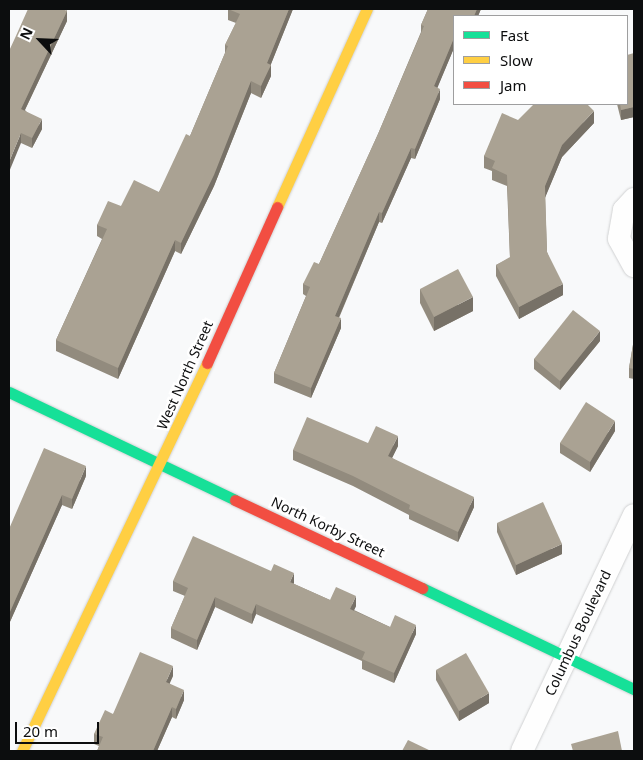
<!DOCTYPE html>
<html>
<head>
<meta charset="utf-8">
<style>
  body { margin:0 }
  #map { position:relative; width:643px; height:760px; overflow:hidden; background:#f8f9fa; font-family:"Noto Sans",sans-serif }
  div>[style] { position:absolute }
  .roads { filter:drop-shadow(0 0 1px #d0d1d2) drop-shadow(0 0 1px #d0d1d2) }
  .street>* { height:22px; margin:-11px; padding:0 11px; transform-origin:11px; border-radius:11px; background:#fefefe }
  .fast>* { height:11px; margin:-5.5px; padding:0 5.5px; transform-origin:5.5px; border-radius:5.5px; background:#16e098 }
  .slow>* { height:11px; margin:-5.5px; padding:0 5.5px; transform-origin:5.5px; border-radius:5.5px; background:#ffcf43 }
  .jam>* { height:11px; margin:-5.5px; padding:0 5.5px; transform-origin:5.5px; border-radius:5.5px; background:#f24e42 }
  .wall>* { inset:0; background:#928b7e }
  .shaded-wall>* { inset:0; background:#777167 }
  .building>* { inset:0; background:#aaa293 }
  span { translate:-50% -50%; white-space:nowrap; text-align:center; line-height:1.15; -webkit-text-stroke:5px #fff; paint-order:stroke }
  .street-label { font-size:14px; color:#0c0d0e }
  .frame { position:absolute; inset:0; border:10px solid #0c0d0e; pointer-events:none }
  .legend { position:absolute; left:453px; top:15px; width:175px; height:90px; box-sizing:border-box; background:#fff; border:1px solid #9e9e9f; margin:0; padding:6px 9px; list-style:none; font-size:15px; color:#0c0d0e }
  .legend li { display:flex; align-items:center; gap:10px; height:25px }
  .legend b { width:25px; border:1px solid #9e9e9f }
  .north { position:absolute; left:15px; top:15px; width:50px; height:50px; -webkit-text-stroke:4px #fff; paint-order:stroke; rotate:295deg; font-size:14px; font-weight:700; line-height:20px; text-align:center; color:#0c0d0e }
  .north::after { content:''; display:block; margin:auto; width:18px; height:22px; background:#0c0d0e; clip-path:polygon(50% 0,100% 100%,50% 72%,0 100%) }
  .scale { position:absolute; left:15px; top:722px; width:84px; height:22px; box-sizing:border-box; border:2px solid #0c0d0e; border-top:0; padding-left:6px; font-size:15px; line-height:18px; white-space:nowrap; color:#0c0d0e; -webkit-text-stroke:4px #fff; paint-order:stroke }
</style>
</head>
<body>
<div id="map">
  <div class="roads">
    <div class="street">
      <div style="left:634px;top:199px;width:15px;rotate:132deg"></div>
      <div style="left:624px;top:210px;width:29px;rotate:100deg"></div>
      <div style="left:619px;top:239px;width:31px;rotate:61deg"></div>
      <div style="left:522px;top:751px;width:261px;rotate:-64.6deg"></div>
    </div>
    <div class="fast">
      <div style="left:9px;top:392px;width:250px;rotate:25.5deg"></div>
      <div style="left:422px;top:588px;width:235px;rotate:25.5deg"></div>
    </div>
    <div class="slow">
      <div style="left:277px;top:207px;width:217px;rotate:-65.6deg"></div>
      <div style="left:22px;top:751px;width:430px;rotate:-64.5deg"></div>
    </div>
    <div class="jam">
      <div style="left:207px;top:363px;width:171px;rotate:-65.8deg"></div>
      <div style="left:235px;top:500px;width:207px;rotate:25.2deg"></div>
    </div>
  </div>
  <div class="wall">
    <div style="clip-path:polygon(228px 9px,293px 9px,271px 64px,271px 76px,261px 98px,251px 93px,214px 186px,181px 254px,175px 251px,118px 379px,56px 351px,56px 340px,102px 239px,97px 236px,97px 225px,121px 206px,159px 192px,190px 136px,225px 53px,225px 45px,236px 23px,228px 20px)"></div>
    <div style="clip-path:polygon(428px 9px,481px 9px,478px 16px,454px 16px,454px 48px,437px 88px,440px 99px,415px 159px,411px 158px,382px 223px,379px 222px,339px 318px,341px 328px,311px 398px,274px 383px,274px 373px,306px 296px,303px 294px,303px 284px,319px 264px,378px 134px,421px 32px,421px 25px)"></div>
    <div style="clip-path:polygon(67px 10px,67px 21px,25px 110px,42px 129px,32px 148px,21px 143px,9px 51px)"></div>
    <div style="clip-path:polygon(634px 53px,634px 117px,621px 120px,617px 104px,627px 104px)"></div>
    <div style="clip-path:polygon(518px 120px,594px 123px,562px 157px,545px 197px,547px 252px,563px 295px,519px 319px,496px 276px,496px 265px,510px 258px,507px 186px,492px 180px,492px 171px,484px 168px,484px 156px)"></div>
    <div style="clip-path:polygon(420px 289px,473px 311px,434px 331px,420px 303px)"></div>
    <div style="clip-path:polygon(634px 339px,634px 379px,629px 378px,629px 368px)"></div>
    <div style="clip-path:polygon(600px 341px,560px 390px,534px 369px,534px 359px)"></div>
    <div style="clip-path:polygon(615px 431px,590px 472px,560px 453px,560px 443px)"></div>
    <div style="clip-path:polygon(368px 443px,398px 446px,392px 458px,474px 507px,458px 542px,409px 519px,409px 515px,353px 486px,293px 460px,293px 450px)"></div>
    <div style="clip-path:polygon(86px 476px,72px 509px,62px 505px,9px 624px,9px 529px)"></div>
    <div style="clip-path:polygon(497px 523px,562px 554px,516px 575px,497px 532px)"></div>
    <div style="clip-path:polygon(173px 581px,294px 584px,330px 600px,356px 606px,354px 610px,390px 627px,416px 634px,394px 683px,362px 669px,362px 661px,256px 614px,252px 624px,215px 607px,197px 650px,171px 638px,171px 628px,185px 596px,173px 591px)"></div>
    <div style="clip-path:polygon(436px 670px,489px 703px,459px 721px,436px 680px)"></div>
    <div style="clip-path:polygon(173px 676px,169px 683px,184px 700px,176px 719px,172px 717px,157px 751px,97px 751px,99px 746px,94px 744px,94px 734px,113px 714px)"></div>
  </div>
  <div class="shaded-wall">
    <div style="clip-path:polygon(289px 9px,293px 9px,269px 69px,271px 65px,271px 76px,261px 98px,261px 86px,267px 63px)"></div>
    <div style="clip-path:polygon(477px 9px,481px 9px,478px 16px,474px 16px)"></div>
    <div style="clip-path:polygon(67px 11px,67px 21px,21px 118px,21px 109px)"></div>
    <div style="clip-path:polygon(454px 38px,454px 48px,434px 96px,434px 86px)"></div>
    <div style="clip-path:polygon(251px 81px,251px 93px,214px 186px,181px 254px,181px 243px)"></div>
    <div style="clip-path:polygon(440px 89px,440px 99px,415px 159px,415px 149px)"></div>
    <div style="clip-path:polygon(634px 107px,634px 117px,621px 120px,621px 110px)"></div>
    <div style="clip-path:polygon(594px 111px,594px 123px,562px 157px,545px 198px,545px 186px,562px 145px)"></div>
    <div style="clip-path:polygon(42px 119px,42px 129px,32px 148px,32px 138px)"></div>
    <div style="clip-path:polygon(21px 133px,21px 143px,9px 172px,9px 162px)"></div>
    <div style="clip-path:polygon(411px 148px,411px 158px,382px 223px,382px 213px)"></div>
    <div style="clip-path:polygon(379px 212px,379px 222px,335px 326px,335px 316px)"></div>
    <div style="clip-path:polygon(175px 240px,175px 251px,118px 379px,118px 368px)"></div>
    <div style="clip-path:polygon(563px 284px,563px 295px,519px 319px,519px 307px)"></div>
    <div style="clip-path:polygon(473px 297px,473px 311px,434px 331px,434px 317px)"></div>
    <div style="clip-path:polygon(341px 318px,341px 328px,311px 398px,311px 388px)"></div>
    <div style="clip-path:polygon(600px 331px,600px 341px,560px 390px,560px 381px)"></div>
    <div style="clip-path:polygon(615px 421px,615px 431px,590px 472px,590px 462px)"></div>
    <div style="clip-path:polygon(398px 436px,398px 446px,388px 466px,388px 456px)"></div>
    <div style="clip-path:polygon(86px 466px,86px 476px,72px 509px,72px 499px)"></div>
    <div style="clip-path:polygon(62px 495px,62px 505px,9px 624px,9px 614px)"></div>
    <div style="clip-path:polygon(474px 497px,474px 507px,458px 542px,458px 532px)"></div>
    <div style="clip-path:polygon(562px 544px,562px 554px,516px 575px,516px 565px)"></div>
    <div style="clip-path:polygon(294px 573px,294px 583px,290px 592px,290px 582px)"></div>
    <div style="clip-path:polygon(356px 596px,356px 606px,350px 619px,350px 609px)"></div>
    <div style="clip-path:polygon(215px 597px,215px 607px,197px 650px,197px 640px)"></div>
    <div style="clip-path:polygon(256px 604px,256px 614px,252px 624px,252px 614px)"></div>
    <div style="clip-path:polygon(416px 625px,416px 634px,394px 683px,394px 673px)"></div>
    <div style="clip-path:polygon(173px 666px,173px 676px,166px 692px,166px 682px)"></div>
    <div style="clip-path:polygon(184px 690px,184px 700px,176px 719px,176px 709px)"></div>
    <div style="clip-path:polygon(489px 693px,489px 703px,459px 721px,459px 711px)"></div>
    <div style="clip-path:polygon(172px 707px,172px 717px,157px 751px,153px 751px)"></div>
  </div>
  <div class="building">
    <div style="clip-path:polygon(28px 9px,63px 9px,67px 11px,21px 109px,42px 119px,32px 138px,21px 133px,9px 162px,9px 51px,15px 38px)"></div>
    <div style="clip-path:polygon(228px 9px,289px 9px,267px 63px,271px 65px,261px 86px,251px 81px,214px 175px,181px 243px,175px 240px,118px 368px,56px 340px,107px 229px,97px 225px,108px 201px,121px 206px,134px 180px,159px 192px,186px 134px,190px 136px,228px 46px,225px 45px,240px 14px)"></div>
    <div style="clip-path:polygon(428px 9px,477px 9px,474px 16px,454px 16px,454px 38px,434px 86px,440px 89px,415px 149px,411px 148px,382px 213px,379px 212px,335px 316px,341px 318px,311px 388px,274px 373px,310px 287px,303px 284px,314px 262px,319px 264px,378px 134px,424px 26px,421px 25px)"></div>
    <div style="clip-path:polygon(634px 53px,634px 107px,621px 110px,620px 104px,627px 104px,627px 55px)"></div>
    <div style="clip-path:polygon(534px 104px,587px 104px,594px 111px,562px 145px,545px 186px,547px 252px,563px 284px,519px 307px,496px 265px,510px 257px,507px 175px,492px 168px,495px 161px,484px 156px,502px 113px,518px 120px)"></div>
    <div style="clip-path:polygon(458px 269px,473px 297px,434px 317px,420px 289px)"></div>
    <div style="clip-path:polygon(573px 310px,600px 331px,560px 381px,534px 359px)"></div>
    <div style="clip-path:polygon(634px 339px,634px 369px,629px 368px)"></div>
    <div style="clip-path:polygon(586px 402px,615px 421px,590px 462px,560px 443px)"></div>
    <div style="clip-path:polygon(307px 417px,368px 443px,376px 426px,398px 436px,388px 456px,474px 497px,458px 532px,409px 509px,410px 505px,353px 476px,293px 450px)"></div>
    <div style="clip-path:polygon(44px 448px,86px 466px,72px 499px,62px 495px,9px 614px,9px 529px)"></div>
    <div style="clip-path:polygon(543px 502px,562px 544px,516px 565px,497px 523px)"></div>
    <div style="clip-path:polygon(193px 536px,271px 571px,274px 564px,294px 573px,290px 582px,330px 600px,336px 587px,356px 596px,350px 609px,390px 627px,395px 615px,416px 625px,394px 673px,362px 659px,365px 652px,256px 604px,252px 614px,215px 597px,197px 640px,171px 628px,188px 588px,173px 581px)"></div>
    <div style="clip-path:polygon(140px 652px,173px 666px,166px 682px,184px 690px,176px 709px,172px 707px,153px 751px,97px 751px,103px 737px,94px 734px,105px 710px,113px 714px)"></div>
    <div style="clip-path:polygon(466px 653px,489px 693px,459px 711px,436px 670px)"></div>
    <div style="clip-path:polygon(618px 731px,622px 751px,573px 751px,571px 744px)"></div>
    <div style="clip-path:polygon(408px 740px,431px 751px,402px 751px)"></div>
  </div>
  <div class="street-label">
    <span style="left:185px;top:375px;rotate:-66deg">West North Street</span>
    <span style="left:328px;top:527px;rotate:25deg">North Korby Street</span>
    <span style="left:578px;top:633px;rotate:-65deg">Columbus Boulevard</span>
  </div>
  <div class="frame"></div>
  <ul class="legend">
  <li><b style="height:6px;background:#16e098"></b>Fast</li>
  <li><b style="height:6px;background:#ffcf43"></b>Slow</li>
  <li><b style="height:6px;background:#f24e42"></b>Jam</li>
  </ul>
  <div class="north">N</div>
  <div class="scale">20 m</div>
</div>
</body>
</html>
